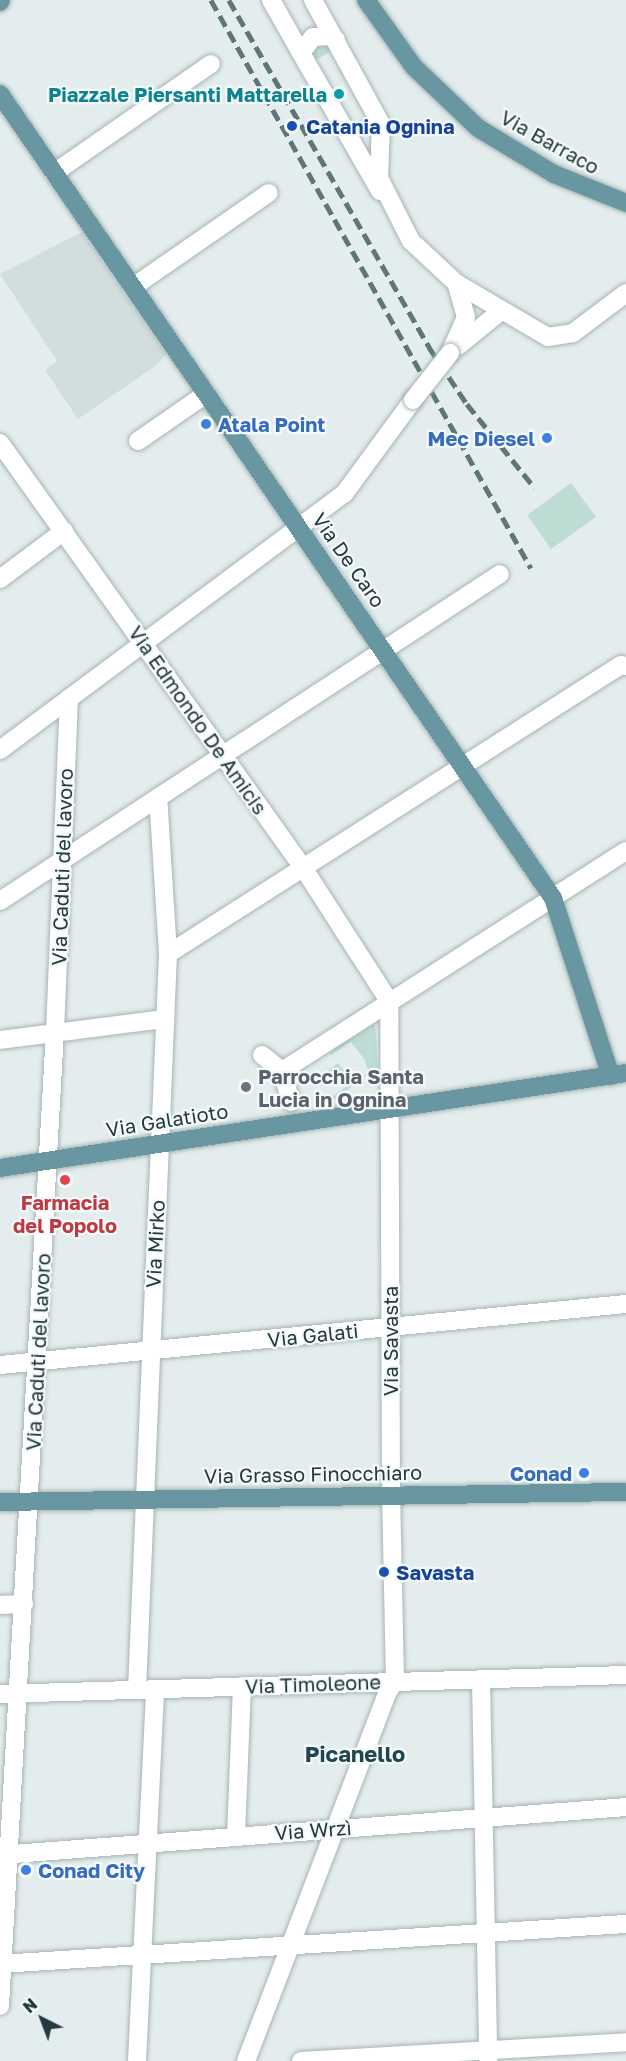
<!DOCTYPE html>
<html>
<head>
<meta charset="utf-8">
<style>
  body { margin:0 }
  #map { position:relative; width:626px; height:2061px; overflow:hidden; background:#e4eded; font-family:"Golos Text",sans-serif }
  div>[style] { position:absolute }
  .built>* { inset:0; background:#d2dddd }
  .green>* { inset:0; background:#bdddd4 }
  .roads { filter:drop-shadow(0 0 2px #a6b4b5) drop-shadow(0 0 2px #a6b4b5) }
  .minor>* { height:18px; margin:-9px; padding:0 9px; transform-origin:9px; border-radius:9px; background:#fff }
  .major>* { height:18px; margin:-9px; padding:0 9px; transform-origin:9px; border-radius:9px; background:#6997a1 }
  .rail>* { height:4.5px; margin-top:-2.25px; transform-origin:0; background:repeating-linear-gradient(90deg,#5e757a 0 12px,transparent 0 18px) }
  .bridges { filter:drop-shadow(0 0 2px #a6b4b5) drop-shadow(0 0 2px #a6b4b5) }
  .minor-bridge>* { height:18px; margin:-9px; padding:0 9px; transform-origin:9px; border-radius:9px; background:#fff }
  .dots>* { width:16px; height:16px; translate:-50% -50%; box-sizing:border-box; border:3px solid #f4f9f9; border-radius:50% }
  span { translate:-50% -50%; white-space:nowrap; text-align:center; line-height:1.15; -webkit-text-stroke:4.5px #f4f9f9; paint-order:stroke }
  .culture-label { font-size:20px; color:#0d838f; font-weight:700 }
  .right { translate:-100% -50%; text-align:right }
  .transit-label { font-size:20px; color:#164399; font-weight:700 }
  .left { translate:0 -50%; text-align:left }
  .street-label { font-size:20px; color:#233a3e }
  .shop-label { font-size:20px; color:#366cbe; font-weight:700 }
  .worship-label { font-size:20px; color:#5b616d; font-weight:700 }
  .health-label { font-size:20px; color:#be3a42; font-weight:700 }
  .quarter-label { font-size:22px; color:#204650; font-weight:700 }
  .north { position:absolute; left:12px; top:1989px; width:60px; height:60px; -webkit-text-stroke:4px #f4f9f9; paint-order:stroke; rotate:318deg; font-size:16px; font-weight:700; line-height:24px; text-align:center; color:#233a3e }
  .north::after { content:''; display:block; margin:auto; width:21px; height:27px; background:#233a3e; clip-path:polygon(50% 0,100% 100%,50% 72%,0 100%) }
</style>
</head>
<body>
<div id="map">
  <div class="built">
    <div style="clip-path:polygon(82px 232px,166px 354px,157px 365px,78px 419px,45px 370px,57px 361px,0 274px)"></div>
  </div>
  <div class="green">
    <div style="clip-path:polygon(321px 41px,335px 49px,312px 62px,311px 52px)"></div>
    <div style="clip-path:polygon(373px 112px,374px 126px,367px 132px,357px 132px,350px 126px)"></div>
    <div style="clip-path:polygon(571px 483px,596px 517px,551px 549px,527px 515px)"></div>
    <div style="clip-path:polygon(375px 1023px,378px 1068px,363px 1078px,368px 1071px,365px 1060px,351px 1042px,331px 1055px,329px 1052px)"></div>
    <div style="clip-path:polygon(338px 1063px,345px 1072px,327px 1084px,321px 1075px)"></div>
    <div style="clip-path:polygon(358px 1078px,360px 1081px,322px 1108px,321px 1105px)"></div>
  </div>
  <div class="roads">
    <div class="minor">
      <div style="left:271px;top:0;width:61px;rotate:60.5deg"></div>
      <div style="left:313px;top:0;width:141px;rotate:61.3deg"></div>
      <div style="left:381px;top:124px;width:54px;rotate:92.1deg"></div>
      <div style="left:379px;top:178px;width:71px;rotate:63.1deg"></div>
      <div style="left:411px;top:241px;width:62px;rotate:43deg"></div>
      <div style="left:456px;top:283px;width:107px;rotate:30.4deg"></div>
      <div style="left:548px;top:337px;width:25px;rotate:-9deg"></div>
      <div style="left:573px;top:333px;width:66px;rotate:-37deg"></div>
      <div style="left:336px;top:40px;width:8px;rotate:-150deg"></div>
      <div style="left:329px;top:36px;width:16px;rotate:176deg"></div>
      <div style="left:313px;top:37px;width:20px;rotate:127deg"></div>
      <div style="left:301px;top:53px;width:159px;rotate:60.2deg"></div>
      <div style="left:54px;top:173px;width:191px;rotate:-34.8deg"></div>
      <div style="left:133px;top:287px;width:165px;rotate:-34.7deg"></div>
      <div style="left:458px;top:346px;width:55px;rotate:-39.1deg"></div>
      <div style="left:450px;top:353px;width:39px;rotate:-66deg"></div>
      <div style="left:466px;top:317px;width:35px;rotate:-106deg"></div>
      <div style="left:138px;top:441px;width:83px;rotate:-34.7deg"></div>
      <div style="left:0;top:443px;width:523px;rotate:54.49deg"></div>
      <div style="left:304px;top:869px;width:157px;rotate:57.2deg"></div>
      <div style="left:0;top:579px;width:80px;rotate:-36.9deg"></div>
      <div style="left:0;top:750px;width:429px;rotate:-36.7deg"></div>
      <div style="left:344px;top:494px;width:117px;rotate:-53.7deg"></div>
      <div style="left:0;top:901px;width:597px;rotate:-33.18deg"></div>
      <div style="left:168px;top:954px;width:537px;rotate:-32.54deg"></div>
      <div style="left:621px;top:665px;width:5px;rotate:11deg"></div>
      <div style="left:0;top:1040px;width:165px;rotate:-7.3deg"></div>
      <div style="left:262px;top:1055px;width:26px;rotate:39deg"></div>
      <div style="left:282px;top:1071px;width:408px;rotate:-32.6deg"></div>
      <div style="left:282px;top:1071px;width:32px;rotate:74deg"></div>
      <div style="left:0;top:1365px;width:629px;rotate:-5.57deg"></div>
      <div style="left:0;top:1605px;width:24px;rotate:-2deg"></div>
      <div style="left:481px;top:1680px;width:381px;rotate:88.9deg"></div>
      <div style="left:137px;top:1690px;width:737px;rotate:-87.59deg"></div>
      <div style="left:168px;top:954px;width:157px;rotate:-93.6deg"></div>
      <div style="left:0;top:1694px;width:626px;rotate:-1.74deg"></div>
      <div style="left:236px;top:1836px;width:150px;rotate:-87.7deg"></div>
      <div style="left:0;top:1855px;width:628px;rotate:-4.38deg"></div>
      <div style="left:0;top:1964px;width:627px;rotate:-3.66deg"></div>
      <div style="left:0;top:2006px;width:976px;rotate:-86.77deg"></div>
      <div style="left:55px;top:1032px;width:334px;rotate:-87.6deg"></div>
      <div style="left:137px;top:2061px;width:371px;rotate:-87.2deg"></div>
      <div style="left:246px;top:2061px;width:394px;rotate:-69deg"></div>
      <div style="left:387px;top:1693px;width:14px;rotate:-56deg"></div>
      <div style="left:395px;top:1681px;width:185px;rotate:-91.2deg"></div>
      <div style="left:391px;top:1496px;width:495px;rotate:-90.2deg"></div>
      <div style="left:301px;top:2061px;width:326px;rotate:-3.3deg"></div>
    </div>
    <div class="major">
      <div style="left:366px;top:0;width:82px;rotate:54.4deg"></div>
      <div style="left:414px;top:67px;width:88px;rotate:43.6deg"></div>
      <div style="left:478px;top:128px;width:89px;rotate:31.2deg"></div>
      <div style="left:554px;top:174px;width:78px;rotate:21.9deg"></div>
      <div style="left:0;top:2px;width:2px;rotate:-63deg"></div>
      <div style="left:0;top:94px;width:976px;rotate:55.48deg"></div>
      <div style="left:553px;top:898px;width:187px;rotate:72deg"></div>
      <div style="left:0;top:1168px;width:633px;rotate:-8.63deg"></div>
      <div style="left:0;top:1502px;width:626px;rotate:-0.92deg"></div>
    </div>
  </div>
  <div class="rail">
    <div style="left:211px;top:0;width:652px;rotate:60.6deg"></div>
    <div style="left:229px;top:0;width:401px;rotate:60deg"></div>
    <div style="left:429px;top:347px;width:69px;rotate:56.3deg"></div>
    <div style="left:467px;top:404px;width:108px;rotate:51deg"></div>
  </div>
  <div class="bridges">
    <div class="minor-bridge">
      <div style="left:413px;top:400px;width:60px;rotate:-51.8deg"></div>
    </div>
  </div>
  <div class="dots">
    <div style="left:339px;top:94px;background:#0f9aa8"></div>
    <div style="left:292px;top:126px;background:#1a4fb4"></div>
    <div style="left:206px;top:424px;background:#3f7fe0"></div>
    <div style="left:547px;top:438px;background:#3f7fe0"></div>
    <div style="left:246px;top:1087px;background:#6b7280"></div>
    <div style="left:65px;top:1180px;background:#e0444e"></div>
    <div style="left:584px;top:1473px;background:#3f7fe0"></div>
    <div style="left:384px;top:1572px;background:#1a4fb4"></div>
    <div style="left:26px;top:1870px;background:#3f7fe0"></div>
  </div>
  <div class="culture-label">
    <span class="right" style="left:327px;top:94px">Piazzale Piersanti Mattarella</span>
  </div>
  <div class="transit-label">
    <span class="left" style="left:306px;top:126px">Catania Ognina</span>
    <span class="left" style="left:396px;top:1572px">Savasta</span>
  </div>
  <div class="street-label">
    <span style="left:550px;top:142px;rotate:29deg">Via Barraco</span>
    <span style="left:349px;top:560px;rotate:55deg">Via De Caro</span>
    <span style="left:198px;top:720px;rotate:55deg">Via Edmondo De Amicis</span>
    <span style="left:62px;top:867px;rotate:-88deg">Via Caduti del lavoro</span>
    <span style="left:167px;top:1120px;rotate:-9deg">Via Galatioto</span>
    <span style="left:155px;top:1244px;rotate:-87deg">Via Mirko</span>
    <span style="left:313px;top:1335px;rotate:-6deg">Via Galati</span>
    <span style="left:390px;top:1341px;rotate:-90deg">Via Savasta</span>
    <span style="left:38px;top:1352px;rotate:-87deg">Via Caduti del lavoro</span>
    <span style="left:313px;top:1474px;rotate:-1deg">Via Grasso Finocchiaro</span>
    <span style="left:313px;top:1684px;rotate:-2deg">Via Timoleone</span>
    <span style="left:313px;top:1830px;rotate:-4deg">Via Wrzì</span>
  </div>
  <div class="shop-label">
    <span class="left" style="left:218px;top:424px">Atala Point</span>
    <span class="right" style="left:535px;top:438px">Mec Diesel</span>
    <span class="right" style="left:572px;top:1473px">Conad</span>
    <span class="left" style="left:38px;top:1870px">Conad City</span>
  </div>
  <div class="worship-label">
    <span class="left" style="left:258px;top:1088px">Parrocchia Santa<br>Lucia in Ognina</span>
  </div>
  <div class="health-label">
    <span style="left:65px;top:1214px">Farmacia<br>del Popolo</span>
  </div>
  <div class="quarter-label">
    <span style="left:355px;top:1754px">Picanello</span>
  </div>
  <div class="north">N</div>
</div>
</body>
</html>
